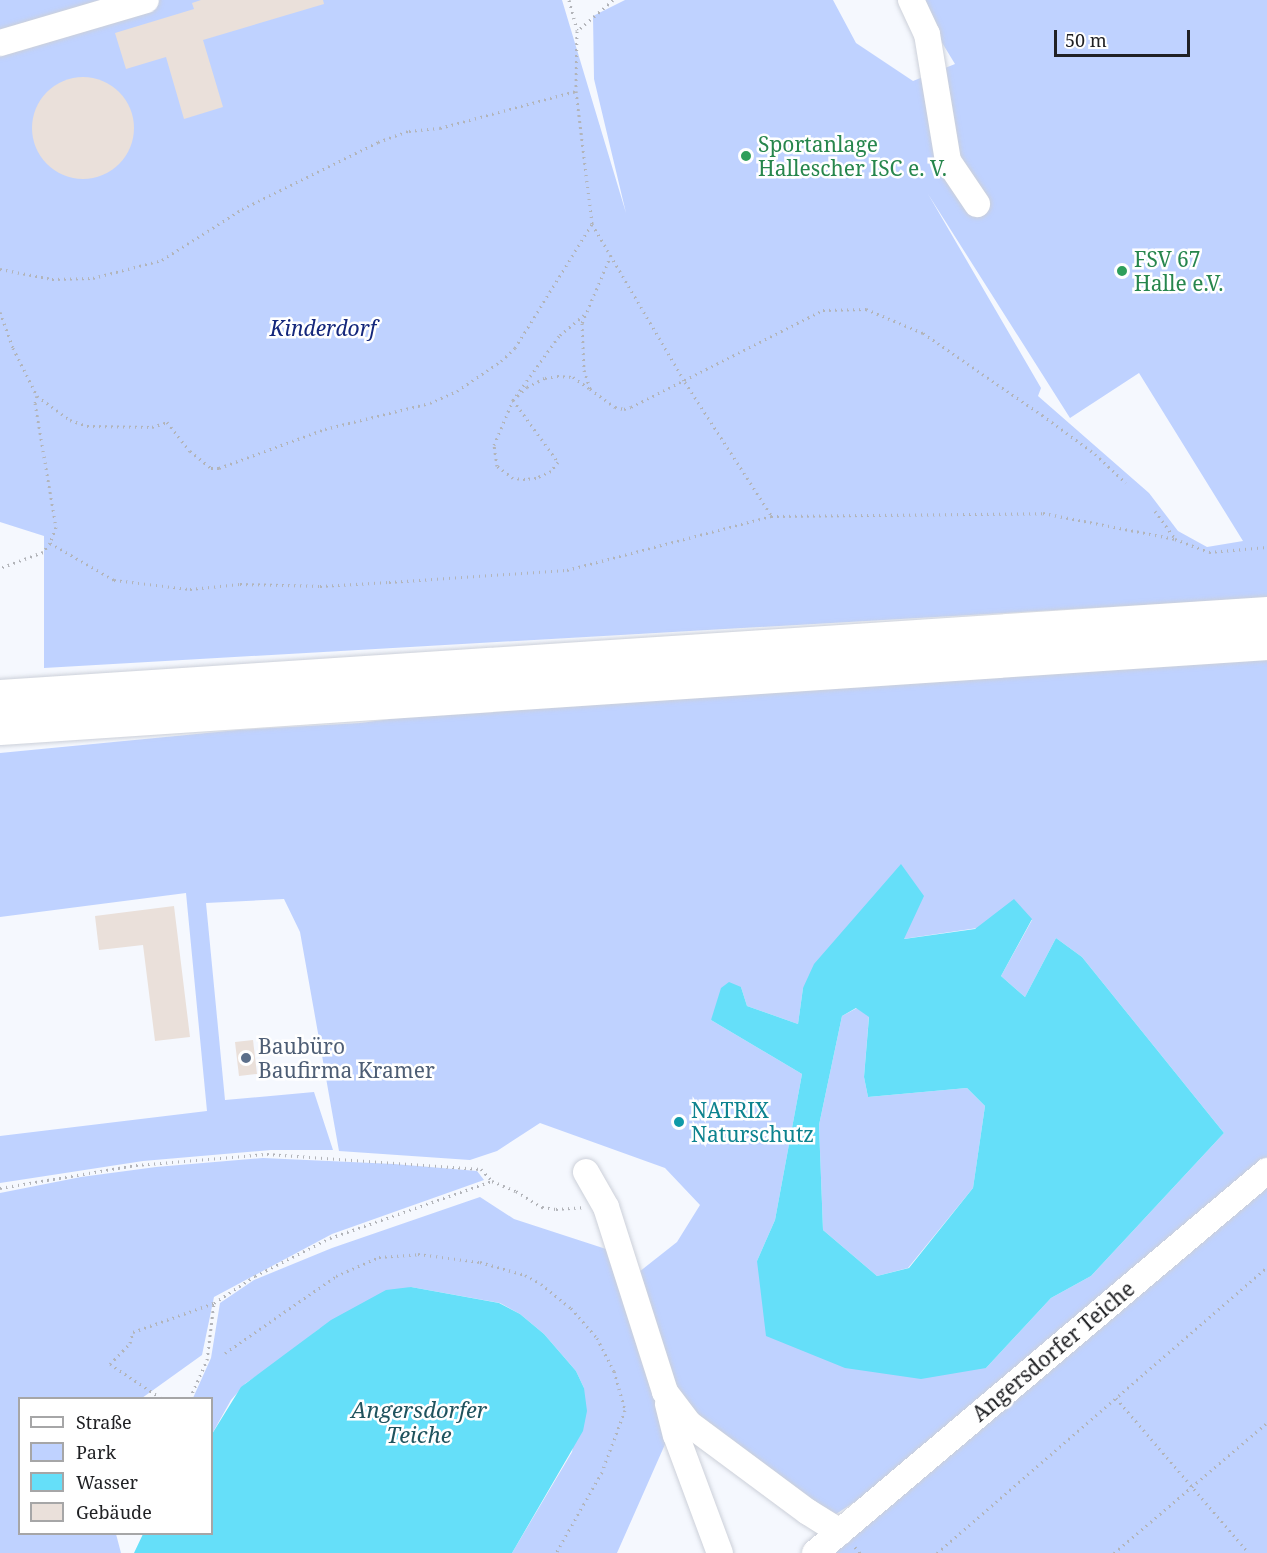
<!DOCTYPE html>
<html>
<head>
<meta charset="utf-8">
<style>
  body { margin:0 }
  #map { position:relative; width:1267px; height:1553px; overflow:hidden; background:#f5f8fe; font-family:"Noto Serif",serif }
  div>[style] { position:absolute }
  .green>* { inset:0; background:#bfd2ff }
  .water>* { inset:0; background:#65dff9 }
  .building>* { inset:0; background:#eae0da }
  .round { border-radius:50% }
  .path>* { height:3px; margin-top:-1.5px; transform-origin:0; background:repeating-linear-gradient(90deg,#b2b4b9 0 1.5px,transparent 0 6px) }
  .roads { filter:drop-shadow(0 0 2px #ccd0d9) drop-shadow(0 0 2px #ccd0d9) }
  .minor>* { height:26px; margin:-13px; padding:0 13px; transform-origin:13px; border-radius:13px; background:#fff }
  .highway>* { height:33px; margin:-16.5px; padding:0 16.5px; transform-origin:16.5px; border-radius:16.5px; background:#fff }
  .dots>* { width:16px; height:16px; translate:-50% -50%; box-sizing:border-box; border:3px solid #fff; border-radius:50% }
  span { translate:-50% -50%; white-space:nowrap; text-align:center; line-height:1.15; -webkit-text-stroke:5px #fff; paint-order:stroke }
  .leisure-label { font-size:21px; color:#27864d }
  .left { translate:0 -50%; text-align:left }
  .park-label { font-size:21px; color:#14277b; font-style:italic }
  .service-label { font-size:21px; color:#4e5e75 }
  .culture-label { font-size:21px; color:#0d838f }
  .street-label { font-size:21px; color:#202124 }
  .water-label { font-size:22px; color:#1f535e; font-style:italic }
  .legend { position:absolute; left:18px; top:1397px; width:195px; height:138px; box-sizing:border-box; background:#fff; border:2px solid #a6a6a7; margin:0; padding:8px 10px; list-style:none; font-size:18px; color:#202124 }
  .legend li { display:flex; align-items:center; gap:12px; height:30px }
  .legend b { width:30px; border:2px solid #a6a6a7 }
  .scale { position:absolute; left:1054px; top:30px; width:136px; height:27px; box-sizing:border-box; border:3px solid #202124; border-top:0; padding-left:8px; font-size:18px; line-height:21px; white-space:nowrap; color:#202124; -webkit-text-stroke:4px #fff; paint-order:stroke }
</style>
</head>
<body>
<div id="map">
  <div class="green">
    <div style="clip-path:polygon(evenodd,0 0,562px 0,626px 213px,594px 79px,593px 16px,625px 0,833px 0,856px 43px,913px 81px,955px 64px,916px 0,1267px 0,1267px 598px,44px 668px,44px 536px,0 522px,0 0,928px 194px,1070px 418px,1139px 373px,1243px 541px,1207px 547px,1178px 531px,1149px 493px,1038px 396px,1041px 388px,928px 194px)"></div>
    <div style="clip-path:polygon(evenodd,1267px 659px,1267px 1165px,910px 1466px,833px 1516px,706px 1426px,669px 1386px,639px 1272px,677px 1242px,700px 1205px,665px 1168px,540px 1123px,497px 1151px,470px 1160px,339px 1151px,300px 932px,284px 899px,206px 903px,225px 1100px,314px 1092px,333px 1150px,271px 1150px,143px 1161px,0 1183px,0 1136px,207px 1111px,186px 893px,0 917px,0 753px,238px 730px,360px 723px,453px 711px,1267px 659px,1032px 920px,1001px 976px,1025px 997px,1056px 938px,1082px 957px,1224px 1133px,1091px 1276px,1051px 1298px,986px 1368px,757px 1261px,775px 1220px,802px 1074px,711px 1020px,741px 987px,747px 1006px,798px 1024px,803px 988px,903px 939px,1032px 920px)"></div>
    <div style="clip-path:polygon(857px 1008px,869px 1016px,864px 1077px,868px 1097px,967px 1088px,985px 1106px,973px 1188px,908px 1268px,877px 1276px,823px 1230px,819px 1125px,842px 1016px)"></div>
    <div style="clip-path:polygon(263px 1158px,394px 1164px,477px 1171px,484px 1180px,332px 1234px,214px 1297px,202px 1355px,142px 1398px,20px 1398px,20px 1534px,116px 1534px,121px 1553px,0 1553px,0 1193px,81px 1177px,156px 1167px)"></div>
    <div style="clip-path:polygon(1267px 1186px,1267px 1553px,833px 1553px)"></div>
    <div style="clip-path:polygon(480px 1197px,514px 1219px,606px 1249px,616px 1268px,670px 1433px,617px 1553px,512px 1553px,572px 1452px,584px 1388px,576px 1371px,544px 1334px,520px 1314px,500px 1303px,411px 1287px,319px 1329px,283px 1358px,246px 1383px,231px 1400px,212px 1434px,212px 1398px,193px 1398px,211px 1358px,220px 1303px,254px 1280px,332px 1248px)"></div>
  </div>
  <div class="water">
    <div style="clip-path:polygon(evenodd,901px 864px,924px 896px,904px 939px,975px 929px,1014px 899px,1032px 919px,1001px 976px,1025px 997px,1056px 938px,1082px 957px,1224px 1133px,1091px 1276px,1051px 1298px,986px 1368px,921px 1379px,845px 1368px,766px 1336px,757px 1261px,775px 1220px,802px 1074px,711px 1020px,721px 988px,729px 982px,741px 987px,747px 1006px,798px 1024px,803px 988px,814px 964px,901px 864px,856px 1008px,869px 1017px,864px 1077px,868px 1097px,967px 1088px,985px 1106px,973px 1188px,909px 1268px,877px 1276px,823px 1230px,819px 1125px,842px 1016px,856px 1008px)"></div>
    <div style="clip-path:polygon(411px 1287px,499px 1303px,520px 1314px,544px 1334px,576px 1371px,584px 1388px,587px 1411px,583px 1431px,512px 1553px,134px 1553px,143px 1534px,212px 1534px,212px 1434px,241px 1387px,331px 1320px,386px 1290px)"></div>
  </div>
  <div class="building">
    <div style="clip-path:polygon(201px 0,323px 0,324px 4px,203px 40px,223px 107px,184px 119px,166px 57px,126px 69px,115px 33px,194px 9px,192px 3px)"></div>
    <div class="round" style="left:32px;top:77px;width:102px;height:102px"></div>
    <div style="clip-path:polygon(174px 906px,190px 1037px,155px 1041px,143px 945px,99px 950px,95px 916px)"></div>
    <div style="clip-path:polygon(253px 1040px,257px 1074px,239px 1076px,235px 1042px)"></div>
  </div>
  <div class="path">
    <div style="left:569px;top:0;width:31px;rotate:75deg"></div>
    <div style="left:613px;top:0;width:48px;rotate:139.3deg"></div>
    <div style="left:577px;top:31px;width:60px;rotate:91deg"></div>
    <div style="left:576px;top:91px;width:134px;rotate:83.1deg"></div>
    <div style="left:592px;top:224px;width:183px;rotate:59.5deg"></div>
    <div style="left:685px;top:382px;width:158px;rotate:57.1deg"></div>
    <div style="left:611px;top:255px;width:74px;rotate:113.1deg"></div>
    <div style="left:582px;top:323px;width:47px;rotate:87.6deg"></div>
    <div style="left:584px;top:370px;width:20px;rotate:72deg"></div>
    <div style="left:590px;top:389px;width:31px;rotate:36deg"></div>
    <div style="left:615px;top:407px;width:9px;rotate:13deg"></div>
    <div style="left:624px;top:409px;width:7px;rotate:-16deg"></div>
    <div style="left:631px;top:407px;width:215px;rotate:-26.8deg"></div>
    <div style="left:823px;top:310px;width:43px;rotate:-1.3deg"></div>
    <div style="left:866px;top:309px;width:62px;rotate:22.8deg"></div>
    <div style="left:923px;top:333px;width:145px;rotate:34.6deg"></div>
    <div style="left:1042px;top:415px;width:66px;rotate:36.3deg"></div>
    <div style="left:1095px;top:454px;width:42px;rotate:43.1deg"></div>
    <div style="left:0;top:269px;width:53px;rotate:10.9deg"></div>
    <div style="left:52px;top:279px;width:41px;rotate:-1.4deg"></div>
    <div style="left:93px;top:278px;width:71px;rotate:-14.6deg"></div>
    <div style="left:162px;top:260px;width:95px;rotate:-32.5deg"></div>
    <div style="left:242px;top:209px;width:152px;rotate:-26.2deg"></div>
    <div style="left:378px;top:142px;width:33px;rotate:-20deg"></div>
    <div style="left:409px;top:131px;width:31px;rotate:-6deg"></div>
    <div style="left:440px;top:128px;width:141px;rotate:-15.2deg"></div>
    <div style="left:0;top:312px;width:38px;rotate:70deg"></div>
    <div style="left:13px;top:348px;width:54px;rotate:63.4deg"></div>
    <div style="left:37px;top:396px;width:7px;rotate:106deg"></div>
    <div style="left:35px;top:403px;width:126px;rotate:80.4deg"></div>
    <div style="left:56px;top:527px;width:17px;rotate:111deg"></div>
    <div style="left:50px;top:543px;width:11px;rotate:128deg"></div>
    <div style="left:43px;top:552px;width:46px;rotate:159.6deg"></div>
    <div style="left:584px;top:315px;width:33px;rotate:140deg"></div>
    <div style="left:559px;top:336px;width:79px;rotate:125.7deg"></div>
    <div style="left:513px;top:400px;width:77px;rotate:54deg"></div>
    <div style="left:558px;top:462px;width:11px;rotate:128deg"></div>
    <div style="left:551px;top:471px;width:17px;rotate:155deg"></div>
    <div style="left:536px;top:478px;width:11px;rotate:175deg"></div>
    <div style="left:525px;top:479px;width:12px;rotate:-175deg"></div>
    <div style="left:513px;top:478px;width:20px;rotate:-143deg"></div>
    <div style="left:497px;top:466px;width:21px;rotate:-98deg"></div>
    <div style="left:494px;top:445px;width:49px;rotate:-67.1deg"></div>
    <div style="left:513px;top:400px;width:19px;rotate:-43deg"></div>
    <div style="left:527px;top:387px;width:20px;rotate:-27deg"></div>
    <div style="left:545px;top:378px;width:12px;rotate:-9deg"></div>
    <div style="left:557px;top:376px;width:16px;rotate:4deg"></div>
    <div style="left:573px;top:377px;width:19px;rotate:35deg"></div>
    <div style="left:37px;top:396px;width:41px;rotate:36deg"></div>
    <div style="left:70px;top:420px;width:18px;rotate:19deg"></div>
    <div style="left:87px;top:426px;width:65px;rotate:0.9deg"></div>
    <div style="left:152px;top:427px;width:16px;rotate:-18deg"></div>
    <div style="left:167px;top:422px;width:37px;rotate:52deg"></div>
    <div style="left:190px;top:451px;width:27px;rotate:39deg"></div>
    <div style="left:211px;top:468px;width:8px"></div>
    <div style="left:219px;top:468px;width:113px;rotate:-20.2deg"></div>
    <div style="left:325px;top:429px;width:108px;rotate:-13.9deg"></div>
    <div style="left:430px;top:403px;width:30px;rotate:-24deg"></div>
    <div style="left:457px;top:391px;width:53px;rotate:-34.3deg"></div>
    <div style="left:501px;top:361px;width:19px;rotate:-43deg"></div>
    <div style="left:515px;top:348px;width:146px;rotate:-58.2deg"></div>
    <div style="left:1155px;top:511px;width:34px;rotate:54deg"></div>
    <div style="left:50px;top:543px;width:74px;rotate:30deg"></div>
    <div style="left:114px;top:580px;width:77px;rotate:6.8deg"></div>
    <div style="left:190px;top:589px;width:50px;rotate:-5.7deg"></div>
    <div style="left:240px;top:584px;width:80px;rotate:1.4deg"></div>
    <div style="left:320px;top:586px;width:69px;rotate:-3.3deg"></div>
    <div style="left:389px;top:582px;width:178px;rotate:-3.9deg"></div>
    <div style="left:567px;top:570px;width:211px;rotate:-14.8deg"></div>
    <div style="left:771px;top:516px;width:272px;rotate:-0.6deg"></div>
    <div style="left:1043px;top:513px;width:135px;rotate:11.1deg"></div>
    <div style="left:1175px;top:539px;width:36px;rotate:21deg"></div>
    <div style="left:1209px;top:552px;width:58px;rotate:-4.9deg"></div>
    <div style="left:0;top:1188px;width:138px;rotate:-9.6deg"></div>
    <div style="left:136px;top:1165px;width:131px;rotate:-4.8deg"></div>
    <div style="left:267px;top:1154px;width:215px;rotate:4deg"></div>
    <div style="left:481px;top:1169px;width:16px;rotate:47deg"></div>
    <div style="left:225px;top:1353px;width:135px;rotate:-34.7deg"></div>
    <div style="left:336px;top:1276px;width:47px;rotate:-23.8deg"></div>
    <div style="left:379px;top:1257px;width:39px;rotate:-4deg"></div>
    <div style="left:418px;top:1254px;width:63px;rotate:7.4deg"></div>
    <div style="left:480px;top:1262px;width:47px;rotate:16.1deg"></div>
    <div style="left:525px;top:1275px;width:18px;rotate:29deg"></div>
    <div style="left:541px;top:1284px;width:38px;rotate:39deg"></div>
    <div style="left:571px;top:1308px;width:40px;rotate:49deg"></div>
    <div style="left:597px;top:1338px;width:37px;rotate:63deg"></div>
    <div style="left:614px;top:1371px;width:41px;rotate:74.2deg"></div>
    <div style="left:625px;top:1410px;width:66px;rotate:110.4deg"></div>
    <div style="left:602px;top:1472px;width:93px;rotate:119.6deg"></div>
    <div style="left:161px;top:1398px;width:61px;rotate:-146.3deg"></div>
    <div style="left:110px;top:1364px;width:29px;rotate:-46deg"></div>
    <div style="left:130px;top:1343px;width:11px;rotate:-75deg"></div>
    <div style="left:133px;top:1332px;width:86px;rotate:-19.7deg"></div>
    <div style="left:214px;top:1303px;width:49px;rotate:-33.4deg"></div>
    <div style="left:255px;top:1276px;width:84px;rotate:-26.9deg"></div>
    <div style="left:330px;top:1238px;width:172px;rotate:-19.4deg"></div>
    <div style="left:492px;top:1181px;width:26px;rotate:23deg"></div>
    <div style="left:516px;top:1191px;width:31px;rotate:32deg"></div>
    <div style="left:542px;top:1207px;width:14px;rotate:8deg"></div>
    <div style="left:556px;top:1209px;width:26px;rotate:-4deg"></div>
    <div style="left:190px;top:1398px;width:42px;rotate:-65.9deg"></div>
    <div style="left:207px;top:1360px;width:57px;rotate:-83deg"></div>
    <div style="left:1116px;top:1398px;width:204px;rotate:49.4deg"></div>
    <div style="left:855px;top:1547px;width:8px;rotate:50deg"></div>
    <div style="left:937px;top:1553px;width:437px;rotate:-40.9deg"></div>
    <div style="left:1114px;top:1553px;width:201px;rotate:-40.4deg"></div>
  </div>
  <div class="roads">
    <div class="minor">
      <div style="left:911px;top:0;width:38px;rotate:65deg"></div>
      <div style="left:927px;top:34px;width:129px;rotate:80.6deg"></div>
      <div style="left:948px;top:161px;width:52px;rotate:56deg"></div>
      <div style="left:0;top:43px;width:152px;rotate:-16.4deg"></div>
      <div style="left:586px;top:1172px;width:40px;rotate:60.3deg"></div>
      <div style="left:606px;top:1207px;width:194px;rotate:72.3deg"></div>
      <div style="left:665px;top:1392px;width:39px;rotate:53deg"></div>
      <div style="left:688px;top:1423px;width:149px;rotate:36.6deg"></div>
      <div style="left:808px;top:1512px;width:38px;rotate:32deg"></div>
      <div style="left:668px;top:1404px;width:32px;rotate:76deg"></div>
      <div style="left:676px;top:1435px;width:126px;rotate:69.6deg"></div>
      <div style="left:815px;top:1553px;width:592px;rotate:-40.2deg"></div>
    </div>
    <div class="highway">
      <div style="left:0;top:696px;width:1270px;rotate:-3.75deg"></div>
      <div style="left:0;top:728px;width:1270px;rotate:-3.84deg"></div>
    </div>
  </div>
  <div class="dots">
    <div style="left:746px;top:156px;background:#2e9e5b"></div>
    <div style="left:1122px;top:271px;background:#2e9e5b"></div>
    <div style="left:246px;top:1058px;background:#5c6f8a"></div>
    <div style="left:679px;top:1122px;background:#0f9aa8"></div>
  </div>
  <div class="leisure-label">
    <span class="left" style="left:758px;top:156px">Sportanlage<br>Hallescher ISC e. V.</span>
    <span class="left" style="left:1134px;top:271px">FSV 67<br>Halle e.V.</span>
  </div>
  <div class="park-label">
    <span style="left:323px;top:328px">Kinderdorf</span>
  </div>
  <div class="service-label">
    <span class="left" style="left:258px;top:1058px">Baubüro<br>Baufirma Kramer</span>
  </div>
  <div class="culture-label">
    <span class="left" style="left:691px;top:1122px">NATRIX<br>Naturschutz</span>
  </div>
  <div class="street-label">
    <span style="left:1053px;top:1351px;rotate:-40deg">Angersdorfer Teiche</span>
  </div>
  <div class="water-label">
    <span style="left:419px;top:1422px">Angersdorfer<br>Teiche</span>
  </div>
  <ul class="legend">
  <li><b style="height:8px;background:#fff"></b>Straße</li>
  <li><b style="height:16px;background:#bfd2ff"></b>Park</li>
  <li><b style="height:16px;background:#65dff9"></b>Wasser</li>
  <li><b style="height:16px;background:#eae0da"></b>Gebäude</li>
  </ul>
  <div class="scale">50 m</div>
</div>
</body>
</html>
